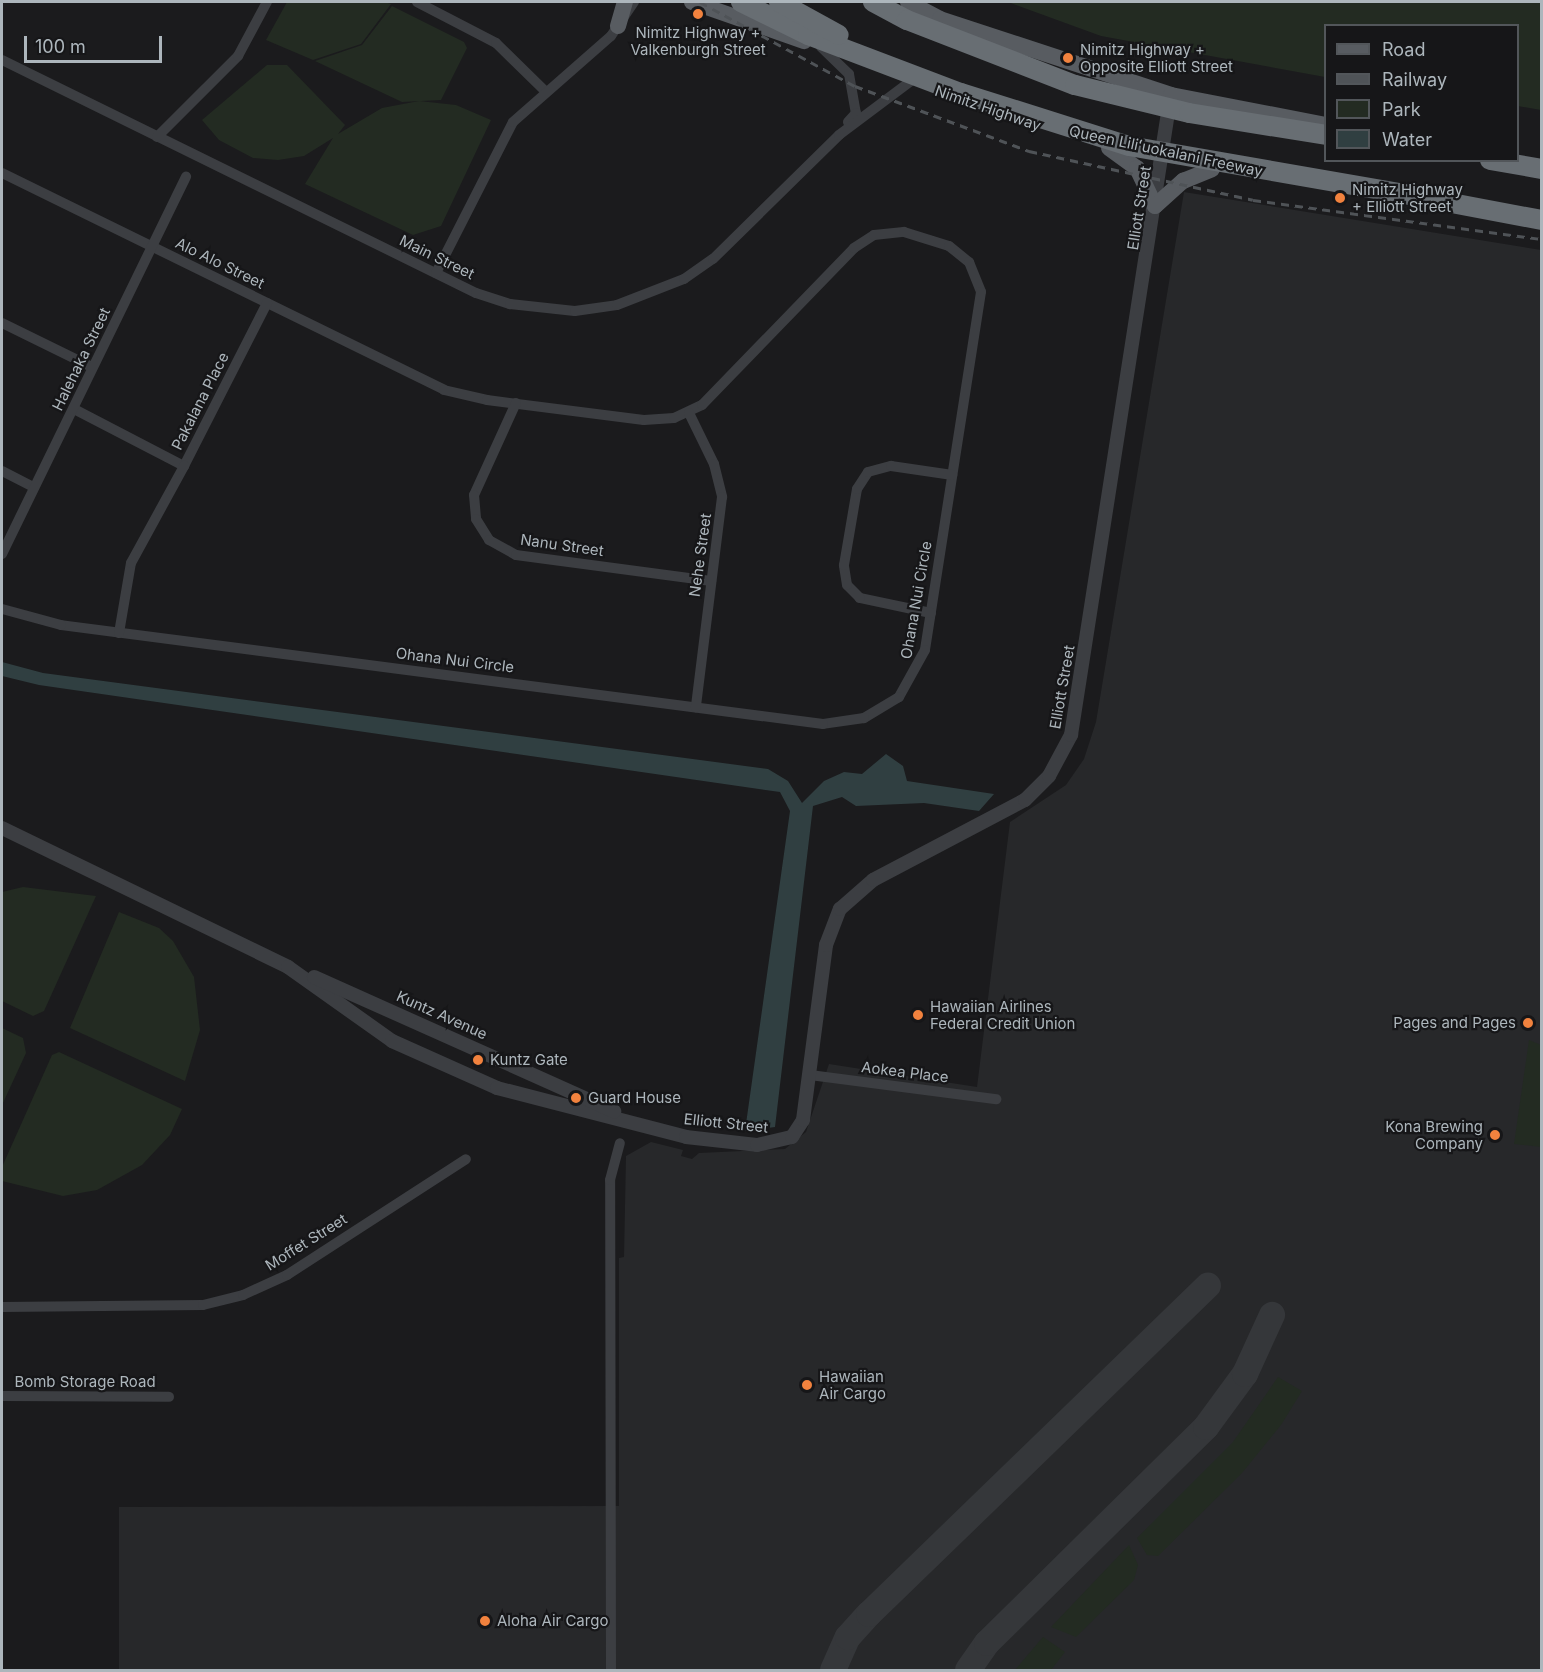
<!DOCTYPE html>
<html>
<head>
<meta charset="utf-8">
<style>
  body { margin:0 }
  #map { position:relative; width:1543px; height:1672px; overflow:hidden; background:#1b1b1d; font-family:Inter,sans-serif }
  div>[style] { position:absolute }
  .built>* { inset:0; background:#27282a }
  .green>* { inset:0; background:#232b22 }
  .water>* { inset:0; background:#303f41 }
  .taxiway>* { height:26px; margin:-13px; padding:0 13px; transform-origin:13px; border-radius:13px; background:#35373a }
  .minor>* { height:10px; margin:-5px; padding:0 5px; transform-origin:5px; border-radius:5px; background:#3c3e42 }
  .tertiary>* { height:14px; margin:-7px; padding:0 7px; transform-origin:7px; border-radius:7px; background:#3c3e42 }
  .primary>* { height:16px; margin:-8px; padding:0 8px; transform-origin:8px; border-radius:8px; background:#585c61 }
  .motorway>* { height:20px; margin:-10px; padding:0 10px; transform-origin:10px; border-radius:10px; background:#686e73 }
  .rail>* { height:3px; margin-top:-1.5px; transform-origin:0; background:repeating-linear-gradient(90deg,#4f5357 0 8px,transparent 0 14px) }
  .motorway-bridge>* { height:20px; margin:-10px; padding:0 10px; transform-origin:10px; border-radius:10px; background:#686e73 }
  .dots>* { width:16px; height:16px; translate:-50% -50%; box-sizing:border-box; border:3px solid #161618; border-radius:50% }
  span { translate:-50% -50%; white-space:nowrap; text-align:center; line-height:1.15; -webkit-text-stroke:4.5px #161618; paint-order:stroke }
  .poi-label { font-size:15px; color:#adb6bc }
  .left { translate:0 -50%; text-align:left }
  .right { translate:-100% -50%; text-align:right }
  .street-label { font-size:15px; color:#adb6bc }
  .frame { position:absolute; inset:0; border:3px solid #adb6bc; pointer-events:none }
  .legend { position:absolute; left:1324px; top:24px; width:195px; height:138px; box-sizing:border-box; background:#161618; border:2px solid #52565a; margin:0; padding:8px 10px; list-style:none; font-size:18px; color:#adb6bc }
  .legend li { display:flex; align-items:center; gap:12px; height:30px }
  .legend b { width:30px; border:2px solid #52565a }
  .scale { position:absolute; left:24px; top:36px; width:138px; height:27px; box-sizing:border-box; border:3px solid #adb6bc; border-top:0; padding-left:8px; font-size:18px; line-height:21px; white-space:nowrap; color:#adb6bc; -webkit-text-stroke:4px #161618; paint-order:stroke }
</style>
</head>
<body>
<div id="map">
  <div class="built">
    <div style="clip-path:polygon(1184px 192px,1541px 250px,1541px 1670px,119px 1670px,119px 1507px,619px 1506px,619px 1258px,624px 1257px,626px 1156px,651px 1142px,683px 1150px,681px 1156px,692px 1159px,699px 1153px,785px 1149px,806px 1132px,829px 1064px,977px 1087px,1010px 822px,1066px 785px,1084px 759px,1096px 722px)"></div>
  </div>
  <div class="green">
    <div style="clip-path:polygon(287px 2px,385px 2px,391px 4px,361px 44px,313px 60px,266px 40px)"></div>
    <div style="clip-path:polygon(1008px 2px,1541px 2px,1541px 110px,1518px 106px,1518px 26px,1326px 26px,1325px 77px,1101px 36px)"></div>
    <div style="clip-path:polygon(392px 6px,464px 42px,467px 48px,441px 100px,402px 102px,315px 61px,362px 45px)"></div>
    <div style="clip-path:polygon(267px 65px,287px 65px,345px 125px,338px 134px,382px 108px,419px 101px,456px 105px,491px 120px,441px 226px,413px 235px,305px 184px,333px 138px,304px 156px,278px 160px,253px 158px,219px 140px,202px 120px)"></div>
    <div style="clip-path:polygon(23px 887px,96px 896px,44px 1011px,33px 1016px,2px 1001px,2px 892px)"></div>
    <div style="clip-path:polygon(119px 912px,159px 928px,173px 941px,194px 977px,200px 1030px,185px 1081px,70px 1028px)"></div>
    <div style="clip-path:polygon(2px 1028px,23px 1038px,26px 1053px,2px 1105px)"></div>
    <div style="clip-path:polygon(1529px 1040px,1541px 1045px,1541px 1147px,1514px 1144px)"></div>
    <div style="clip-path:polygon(59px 1052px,182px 1109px,170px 1135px,142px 1165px,97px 1190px,63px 1196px,2px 1181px,2px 1167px,52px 1055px)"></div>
    <div style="clip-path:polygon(1278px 1377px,1302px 1391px,1281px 1425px,1242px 1473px,1158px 1556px,1147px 1555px,1137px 1538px,1233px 1442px)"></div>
    <div style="clip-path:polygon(1129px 1545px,1138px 1565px,1134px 1580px,1076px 1637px,1051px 1627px)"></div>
    <div style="clip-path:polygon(1043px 1637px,1065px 1652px,1051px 1670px,1015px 1670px)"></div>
  </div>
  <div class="water">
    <div style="clip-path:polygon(2px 662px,43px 673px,768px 769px,788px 781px,802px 803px,824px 781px,844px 772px,862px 774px,886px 754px,903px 766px,907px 781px,994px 794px,979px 811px,924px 803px,856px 806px,842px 797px,813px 806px,775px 1127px,745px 1131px,790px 811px,780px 792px,39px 685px,2px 676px)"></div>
  </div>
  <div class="taxiway">
    <div style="left:833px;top:1670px;width:36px;rotate:-66deg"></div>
    <div style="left:848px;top:1637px;width:31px;rotate:-48deg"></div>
    <div style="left:869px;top:1614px;width:472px;rotate:-44.1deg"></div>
    <div style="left:968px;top:1670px;width:33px;rotate:-55deg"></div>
    <div style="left:987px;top:1643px;width:308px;rotate:-44.6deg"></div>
    <div style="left:1206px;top:1427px;width:66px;rotate:-53.7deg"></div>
    <div style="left:1245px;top:1374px;width:65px;rotate:-65.4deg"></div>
  </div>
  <div class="minor">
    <div style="left:417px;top:2px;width:89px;rotate:27.4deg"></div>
    <div style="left:496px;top:43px;width:69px;rotate:44.4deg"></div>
    <div style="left:821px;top:47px;width:39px;rotate:44deg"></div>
    <div style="left:849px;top:74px;width:40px;rotate:80deg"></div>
    <div style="left:856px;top:113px;width:12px;rotate:132deg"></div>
    <div style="left:2px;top:60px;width:528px;rotate:26.18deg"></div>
    <div style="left:476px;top:293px;width:36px;rotate:18deg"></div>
    <div style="left:510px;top:304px;width:65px;rotate:6.1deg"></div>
    <div style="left:575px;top:311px;width:42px;rotate:-8.1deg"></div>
    <div style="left:617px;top:305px;width:72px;rotate:-21.2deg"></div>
    <div style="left:684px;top:279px;width:35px;rotate:-35deg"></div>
    <div style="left:713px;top:259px;width:177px;rotate:-44.5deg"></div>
    <div style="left:839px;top:135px;width:90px;rotate:-36.9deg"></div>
    <div style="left:157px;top:137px;width:115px;rotate:-45deg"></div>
    <div style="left:238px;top:56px;width:61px;rotate:-61.8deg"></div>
    <div style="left:2px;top:173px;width:492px;rotate:26.1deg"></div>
    <div style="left:444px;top:390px;width:44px;rotate:13.1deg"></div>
    <div style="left:487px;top:400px;width:158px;rotate:7.3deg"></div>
    <div style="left:644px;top:420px;width:30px;rotate:-4deg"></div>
    <div style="left:674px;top:418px;width:31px;rotate:-25deg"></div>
    <div style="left:702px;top:405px;width:219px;rotate:-45.9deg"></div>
    <div style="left:854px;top:248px;width:24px;rotate:-33deg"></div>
    <div style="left:874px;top:235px;width:30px;rotate:-6deg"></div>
    <div style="left:904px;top:232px;width:47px;rotate:17.3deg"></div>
    <div style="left:949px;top:246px;width:26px;rotate:39deg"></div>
    <div style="left:969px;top:262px;width:32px;rotate:68deg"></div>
    <div style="left:981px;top:292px;width:362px;rotate:98.9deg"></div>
    <div style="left:925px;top:650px;width:54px;rotate:119deg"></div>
    <div style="left:899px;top:697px;width:41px;rotate:149deg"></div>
    <div style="left:864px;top:718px;width:41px;rotate:171.7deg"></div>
    <div style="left:823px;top:724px;width:768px;rotate:-172.6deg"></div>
    <div style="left:61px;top:625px;width:61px;rotate:-164.8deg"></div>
    <div style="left:436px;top:273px;width:169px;rotate:-63deg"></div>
    <div style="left:513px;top:122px;width:130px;rotate:-41.3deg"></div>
    <div style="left:611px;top:36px;width:41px;rotate:-55.9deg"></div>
    <div style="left:2px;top:323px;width:100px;rotate:26.1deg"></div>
    <div style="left:516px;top:403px;width:101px;rotate:114.5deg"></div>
    <div style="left:474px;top:495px;width:24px;rotate:85deg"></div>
    <div style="left:476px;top:519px;width:25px;rotate:58deg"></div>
    <div style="left:489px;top:540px;width:31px;rotate:29deg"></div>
    <div style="left:516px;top:555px;width:197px;rotate:7.6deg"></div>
    <div style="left:74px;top:409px;width:124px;rotate:27.4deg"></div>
    <div style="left:184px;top:466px;width:183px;rotate:-63deg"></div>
    <div style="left:689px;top:413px;width:57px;rotate:63.9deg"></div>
    <div style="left:714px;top:464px;width:34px;rotate:76deg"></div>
    <div style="left:722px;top:497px;width:212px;rotate:97.1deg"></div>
    <div style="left:2px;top:471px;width:36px;rotate:27deg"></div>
    <div style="left:2px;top:554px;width:420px;rotate:-64deg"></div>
    <div style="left:931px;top:613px;width:73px;rotate:-168.1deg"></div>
    <div style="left:860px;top:598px;width:18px;rotate:-135deg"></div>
    <div style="left:847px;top:585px;width:20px;rotate:-99deg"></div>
    <div style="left:844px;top:565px;width:77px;rotate:-80.3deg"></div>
    <div style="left:857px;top:489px;width:20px;rotate:-57deg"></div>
    <div style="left:868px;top:472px;width:24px;rotate:-15deg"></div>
    <div style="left:891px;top:466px;width:62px;rotate:8.4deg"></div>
    <div style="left:119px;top:633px;width:71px;rotate:-80.3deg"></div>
    <div style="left:131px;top:563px;width:111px;rotate:-61.3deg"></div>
    <div style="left:810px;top:1075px;width:188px;rotate:7.4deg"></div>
    <div style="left:2px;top:1307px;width:201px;rotate:-0.6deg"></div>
    <div style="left:203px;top:1305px;width:41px;rotate:-14deg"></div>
    <div style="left:243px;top:1295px;width:48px;rotate:-24.4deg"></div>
    <div style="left:287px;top:1275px;width:213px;rotate:-32.9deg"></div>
    <div style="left:2px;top:1396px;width:167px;rotate:0.3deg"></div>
    <div style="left:611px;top:1670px;width:490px;rotate:-90.1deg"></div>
    <div style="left:610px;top:1180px;width:38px;rotate:-75deg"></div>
  </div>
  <div class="tertiary">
    <div style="left:2px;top:828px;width:318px;rotate:25.9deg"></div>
    <div style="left:288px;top:967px;width:128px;rotate:35.4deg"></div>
    <div style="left:392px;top:1041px;width:115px;rotate:24.1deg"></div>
    <div style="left:497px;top:1088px;width:195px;rotate:14.5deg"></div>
    <div style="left:686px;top:1137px;width:71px;rotate:6.4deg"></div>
    <div style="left:757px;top:1145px;width:36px;rotate:-13deg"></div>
    <div style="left:792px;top:1137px;width:20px;rotate:-57deg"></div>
    <div style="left:803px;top:1120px;width:177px;rotate:-82.5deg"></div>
    <div style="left:826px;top:945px;width:39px;rotate:-69deg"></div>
    <div style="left:840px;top:909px;width:44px;rotate:-41.3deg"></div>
    <div style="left:873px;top:880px;width:172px;rotate:-27.8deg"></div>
    <div style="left:1025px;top:800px;width:34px;rotate:-45deg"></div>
    <div style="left:1049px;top:776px;width:47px;rotate:-61.8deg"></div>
    <div style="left:1071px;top:735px;width:643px;rotate:-81.14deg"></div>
    <div style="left:314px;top:977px;width:329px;rotate:24.1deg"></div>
  </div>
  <div class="primary">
    <div style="left:692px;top:2px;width:119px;rotate:19.2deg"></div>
    <div style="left:908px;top:2px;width:36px;rotate:28deg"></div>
    <div style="left:940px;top:19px;width:243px;rotate:18.2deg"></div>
    <div style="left:1171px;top:95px;width:158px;rotate:11deg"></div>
    <div style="left:618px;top:26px;width:25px;rotate:-74deg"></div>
    <div style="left:1109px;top:148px;width:34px;rotate:36deg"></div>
    <div style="left:1137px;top:168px;width:42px;rotate:64.7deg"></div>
    <div style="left:1155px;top:206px;width:38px;rotate:-42deg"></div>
    <div style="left:1183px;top:181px;width:31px;rotate:-22deg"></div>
  </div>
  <div class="motorway">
    <div style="left:741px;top:2px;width:75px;rotate:26.2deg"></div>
    <div style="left:808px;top:35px;width:164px;rotate:20.8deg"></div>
    <div style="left:779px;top:2px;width:68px;rotate:28.8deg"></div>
    <div style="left:873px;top:2px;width:38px;rotate:28deg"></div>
    <div style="left:1490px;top:160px;width:53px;rotate:9.8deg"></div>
    <div style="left:1404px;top:194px;width:140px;rotate:10.7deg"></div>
  </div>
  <div class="rail">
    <div style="left:700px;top:2px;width:176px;rotate:28.5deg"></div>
    <div style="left:855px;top:86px;width:186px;rotate:20.5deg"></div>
    <div style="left:1029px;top:151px;width:229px;rotate:12.3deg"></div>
    <div style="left:1253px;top:200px;width:292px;rotate:7.7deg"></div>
  </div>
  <div class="motorway-bridge">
    <div style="left:907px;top:20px;width:180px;rotate:21.2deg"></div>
    <div style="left:1075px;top:85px;width:117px;rotate:13.8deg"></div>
    <div style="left:1189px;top:113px;width:139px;rotate:9.1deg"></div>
    <div style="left:961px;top:93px;width:176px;rotate:17.5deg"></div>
    <div style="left:1129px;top:146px;width:279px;rotate:9.9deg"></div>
  </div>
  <div class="dots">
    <div style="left:698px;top:14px;background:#f1823e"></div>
    <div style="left:1068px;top:58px;background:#f1823e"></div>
    <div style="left:1340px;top:198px;background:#f1823e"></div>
    <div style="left:918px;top:1015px;background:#f1823e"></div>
    <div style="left:1528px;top:1023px;background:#f1823e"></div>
    <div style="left:478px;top:1060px;background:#f1823e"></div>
    <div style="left:576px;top:1098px;background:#f1823e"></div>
    <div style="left:1495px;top:1135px;background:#f1823e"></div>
    <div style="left:807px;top:1385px;background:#f1823e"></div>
    <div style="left:485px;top:1621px;background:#f1823e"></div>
  </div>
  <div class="poi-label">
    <span style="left:698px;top:41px">Nimitz Highway +<br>Valkenburgh Street</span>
    <span class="left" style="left:1080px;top:58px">Nimitz Highway +<br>Opposite Elliott Street</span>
    <span class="left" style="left:1352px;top:198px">Nimitz Highway<br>+ Elliott Street</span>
    <span class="left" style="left:930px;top:1015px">Hawaiian Airlines<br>Federal Credit Union</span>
    <span class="right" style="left:1516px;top:1023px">Pages and Pages</span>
    <span class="left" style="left:490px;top:1060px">Kuntz Gate</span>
    <span class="left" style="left:588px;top:1098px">Guard House</span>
    <span class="right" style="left:1483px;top:1135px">Kona Brewing<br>Company</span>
    <span class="left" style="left:819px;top:1385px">Hawaiian<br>Air Cargo</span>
    <span class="left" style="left:497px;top:1621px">Aloha Air Cargo</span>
  </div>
  <div class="street-label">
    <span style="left:988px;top:108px;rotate:19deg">Nimitz Highway</span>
    <span style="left:1166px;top:151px;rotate:12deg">Queen Liliʻuokalani Freeway</span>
    <span style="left:1139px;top:208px;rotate:-81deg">Elliott Street</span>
    <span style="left:437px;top:257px;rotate:26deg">Main Street</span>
    <span style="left:220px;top:263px;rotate:26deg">Alo Alo Street</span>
    <span style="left:81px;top:359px;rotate:-64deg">Halehaka Street</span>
    <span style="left:200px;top:401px;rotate:-63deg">Pakalana Place</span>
    <span style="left:562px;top:545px;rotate:8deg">Nanu Street</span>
    <span style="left:700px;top:555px;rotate:-82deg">Nehe Street</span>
    <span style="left:916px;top:600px;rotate:-80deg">Ohana Nui Circle</span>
    <span style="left:455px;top:660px;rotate:7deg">Ohana Nui Circle</span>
    <span style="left:1062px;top:687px;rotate:-80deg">Elliott Street</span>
    <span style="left:442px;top:1015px;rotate:24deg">Kuntz Avenue</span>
    <span style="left:905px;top:1072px;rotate:7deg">Aokea Place</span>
    <span style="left:726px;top:1123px;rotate:6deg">Elliott Street</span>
    <span style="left:306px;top:1242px;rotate:-32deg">Moffet Street</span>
    <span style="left:85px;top:1382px">Bomb Storage Road</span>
  </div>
  <div class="frame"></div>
  <ul class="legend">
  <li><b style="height:8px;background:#585c61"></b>Road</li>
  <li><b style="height:8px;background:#4f5357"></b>Railway</li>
  <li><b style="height:16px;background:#232b22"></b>Park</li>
  <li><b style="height:16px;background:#303f41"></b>Water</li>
  </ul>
  <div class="scale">100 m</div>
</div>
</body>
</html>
